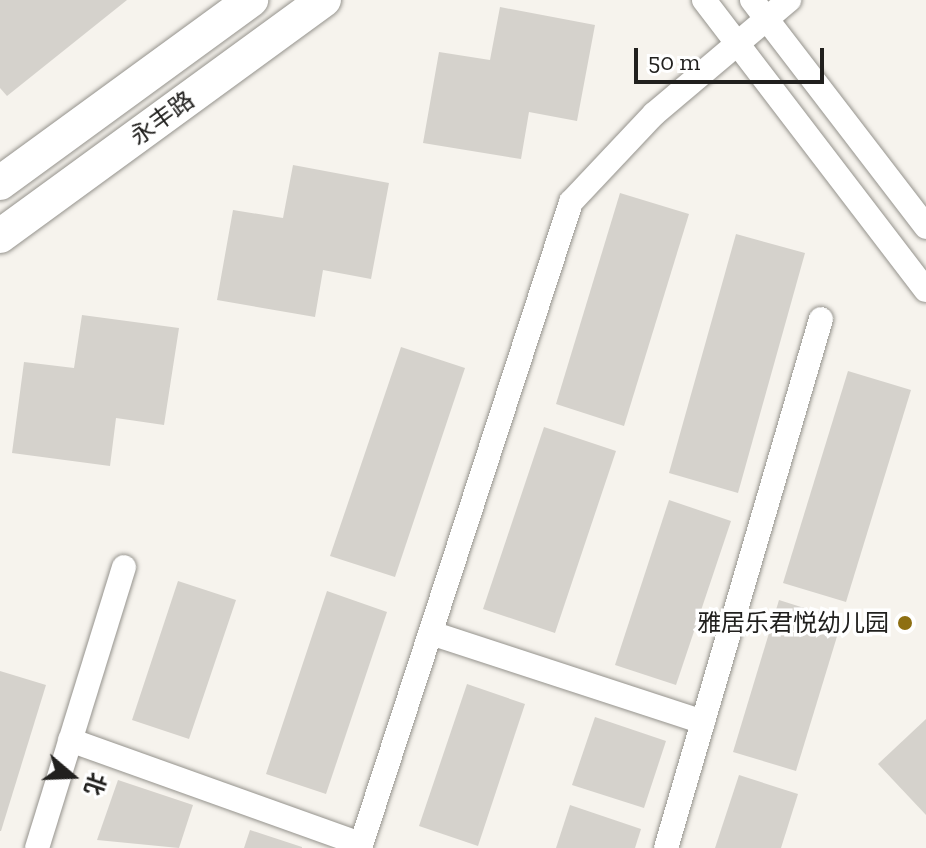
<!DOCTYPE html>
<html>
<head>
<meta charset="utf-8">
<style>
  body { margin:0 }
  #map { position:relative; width:926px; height:848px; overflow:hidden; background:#f6f3ed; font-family:"Zilla Slab","Noto Sans SC",serif }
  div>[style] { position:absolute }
  .building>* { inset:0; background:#d5d2cc }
  .roads { filter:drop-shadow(0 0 2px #95938d) drop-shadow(0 0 2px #95938d) }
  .street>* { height:24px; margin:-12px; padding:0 12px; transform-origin:12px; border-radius:12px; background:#fff }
  .secondary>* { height:34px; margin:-17px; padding:0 17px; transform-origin:17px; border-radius:17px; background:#fff }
  .dots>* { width:22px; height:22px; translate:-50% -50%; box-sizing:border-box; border:4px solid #fff; border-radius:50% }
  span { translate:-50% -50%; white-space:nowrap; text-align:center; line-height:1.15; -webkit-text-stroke:7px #fff; paint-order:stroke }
  .street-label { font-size:24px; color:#21201e }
  .poi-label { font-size:24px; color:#21201e }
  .right { translate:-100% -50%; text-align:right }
  .north { position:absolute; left:32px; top:736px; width:80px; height:80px; -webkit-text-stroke:6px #fff; paint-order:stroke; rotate:109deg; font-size:22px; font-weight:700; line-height:32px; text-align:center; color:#21201e }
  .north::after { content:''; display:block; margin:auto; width:28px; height:36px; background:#21201e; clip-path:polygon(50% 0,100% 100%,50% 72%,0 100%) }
  .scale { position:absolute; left:634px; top:48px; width:190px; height:36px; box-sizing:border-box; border:4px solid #21201e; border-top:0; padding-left:10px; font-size:24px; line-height:28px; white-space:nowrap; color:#21201e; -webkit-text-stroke:6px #fff; paint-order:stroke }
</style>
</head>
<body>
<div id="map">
  <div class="building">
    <div style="clip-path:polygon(0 0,127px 0,7px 96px,0 88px)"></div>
    <div style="clip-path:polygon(500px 7px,595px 25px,577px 121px,529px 112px,521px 159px,423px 143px,439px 52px,490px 60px)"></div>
    <div style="clip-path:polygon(293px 165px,389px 183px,371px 279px,323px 270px,315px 317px,217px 300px,233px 210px,283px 218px)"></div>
    <div style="clip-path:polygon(620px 193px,689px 214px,624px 426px,556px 404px)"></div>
    <div style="clip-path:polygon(736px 234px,805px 253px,738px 493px,669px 473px)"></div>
    <div style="clip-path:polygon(82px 315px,179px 328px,164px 425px,116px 418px,110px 466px,12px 453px,24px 362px,74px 368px)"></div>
    <div style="clip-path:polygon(401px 347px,465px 368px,395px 577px,330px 556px)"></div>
    <div style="clip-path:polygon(848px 371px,911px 390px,846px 602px,783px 583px)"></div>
    <div style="clip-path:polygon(544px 427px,616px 451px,555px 633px,483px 609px)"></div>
    <div style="clip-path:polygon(669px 500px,731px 521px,676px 685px,615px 665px)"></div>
    <div style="clip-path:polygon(178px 581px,236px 600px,189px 739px,132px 720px)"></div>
    <div style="clip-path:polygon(327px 591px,387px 612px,326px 794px,266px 774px)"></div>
    <div style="clip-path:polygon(779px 600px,842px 620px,796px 771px,733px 752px)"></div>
    <div style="clip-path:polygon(0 671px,46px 685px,1px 831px,0 831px)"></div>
    <div style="clip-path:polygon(467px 684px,525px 704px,478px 846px,419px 826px)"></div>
    <div style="clip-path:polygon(595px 717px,666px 741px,644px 808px,572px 785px)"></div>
    <div style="clip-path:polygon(926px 719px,926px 815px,878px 764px)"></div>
    <div style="clip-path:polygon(739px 775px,798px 794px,781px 848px,715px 848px)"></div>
    <div style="clip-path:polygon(118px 780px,193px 805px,179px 848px,97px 840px)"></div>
    <div style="clip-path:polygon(570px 805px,641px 829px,635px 848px,556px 848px)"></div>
    <div style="clip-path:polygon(250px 830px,302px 847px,302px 848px,244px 848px)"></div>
  </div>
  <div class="roads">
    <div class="street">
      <div style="left:704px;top:0;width:365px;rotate:52.6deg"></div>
      <div style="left:752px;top:0;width:286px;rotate:52.5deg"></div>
      <div style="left:431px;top:633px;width:286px;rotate:18.1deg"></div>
      <div style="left:70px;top:740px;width:309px;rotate:19.7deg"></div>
      <div style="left:37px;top:848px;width:294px;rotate:-72.8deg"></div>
      <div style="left:360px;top:848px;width:680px;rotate:-71.91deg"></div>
      <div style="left:571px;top:202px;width:121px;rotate:-46.7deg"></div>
      <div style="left:654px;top:114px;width:177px;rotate:-40.2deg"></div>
      <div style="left:666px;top:848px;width:551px;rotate:-73.67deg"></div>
    </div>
    <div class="secondary">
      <div style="left:0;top:183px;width:311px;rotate:-36.1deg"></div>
      <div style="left:0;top:236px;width:401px;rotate:-36.1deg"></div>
    </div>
  </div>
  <div class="dots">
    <div style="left:905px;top:623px;background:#8e6f12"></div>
  </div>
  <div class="street-label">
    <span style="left:162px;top:118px;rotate:-36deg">永丰路</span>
  </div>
  <div class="poi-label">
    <span class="right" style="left:889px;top:623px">雅居乐君悦幼儿园</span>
  </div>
  <div class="north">北</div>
  <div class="scale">50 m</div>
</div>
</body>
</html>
